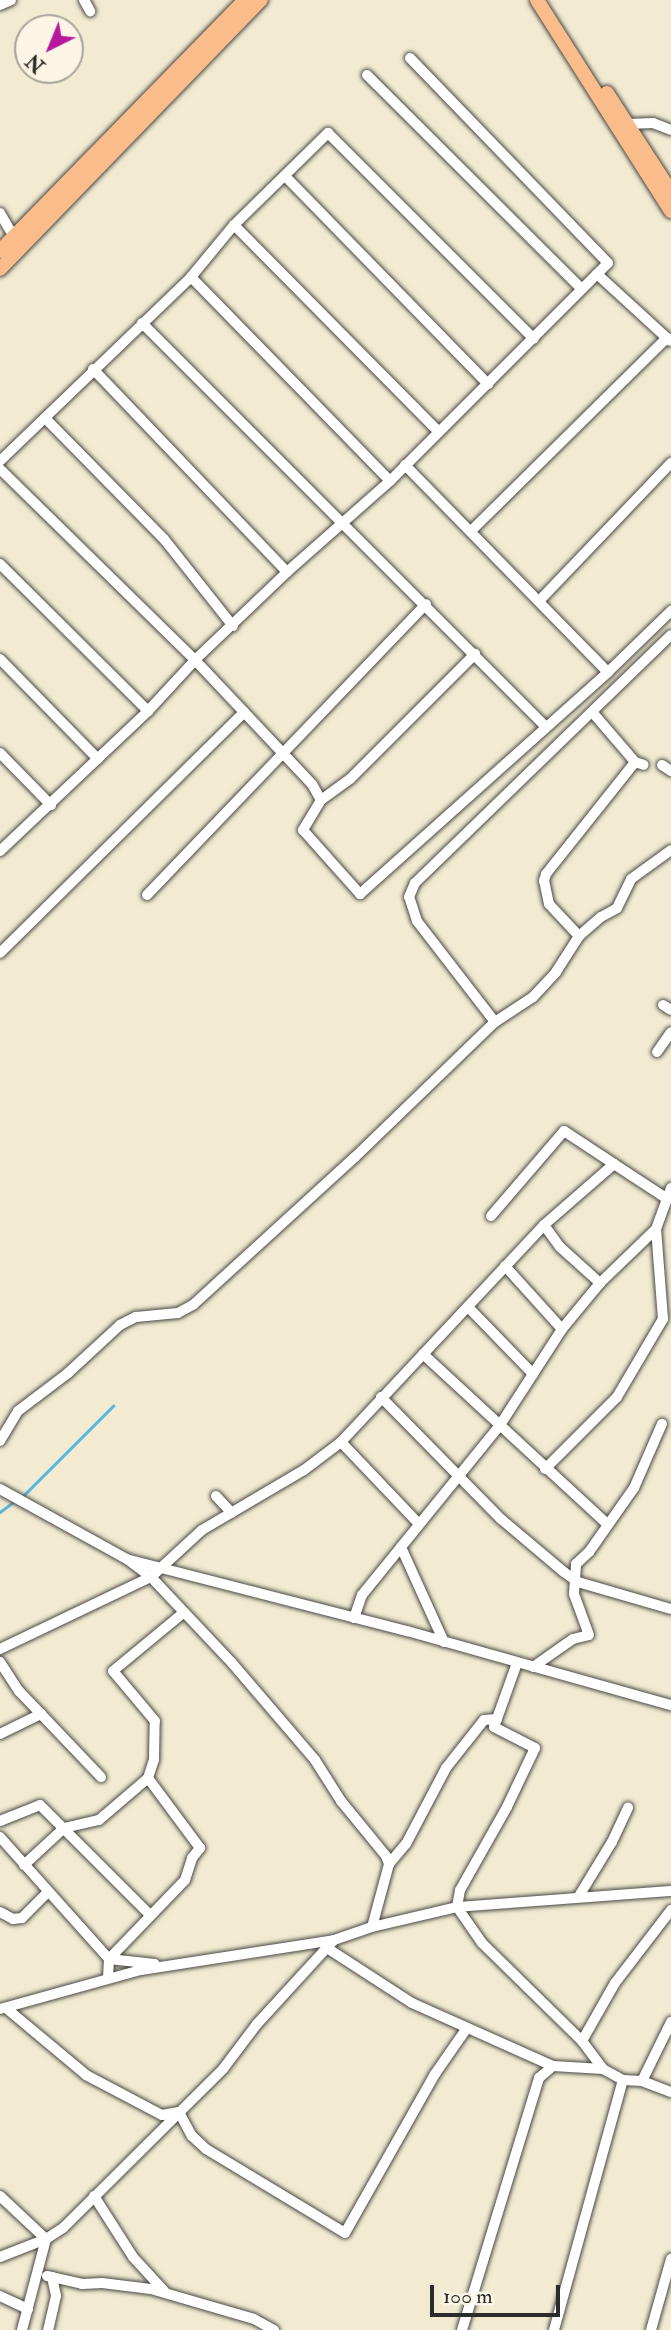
<!DOCTYPE html>
<html>
<head>
<meta charset="utf-8">
<style>
  body { margin:0 }
  #map { position:relative; width:671px; height:2330px; overflow:hidden; background:#f2ebd2; font-family:"IM FELL Double Pica",serif }
  div>[style] { position:absolute }
  .stream>* { height:2.5px; margin:-1.25px; padding:0 1.25px; transform-origin:1.25px; border-radius:1.25px; background:#5bb8d9 }
  .roads { filter:drop-shadow(0 0 2px #494844) drop-shadow(0 0 2px #494844) }
  .minor>* { height:10px; margin:-5px; padding:0 5px; transform-origin:5px; border-radius:5px; background:#fff }
  .major>* { height:14px; margin:-7px; padding:0 7px; transform-origin:7px; border-radius:7px; background:#f9bc8a }
  span { translate:-50% -50%; white-space:nowrap; text-align:center; line-height:1.15; -webkit-text-stroke:6px #fcf5e5; paint-order:stroke }
  .north { position:absolute; left:14px; top:14px; width:70px; height:70px; box-sizing:border-box; background:#fcf5e5; border:2px solid #a8a49b; border-radius:50%; rotate:223deg; font-size:19px; font-weight:700; line-height:28px; text-align:center; color:#2b2b2b }
  .north::after { content:''; display:block; margin:auto; width:24px; height:32px; background:#b5179e; clip-path:polygon(50% 0,100% 100%,50% 72%,0 100%) }
  .scale { position:absolute; left:430px; top:2285px; width:130px; height:32px; box-sizing:border-box; border:4px solid #2b2b2b; border-top:0; padding-left:9px; font-size:21px; line-height:24px; white-space:nowrap; color:#2b2b2b; -webkit-text-stroke:5px #fcf5e5; paint-order:stroke }
</style>
</head>
<body>
<div id="map">
  <div class="stream">
    <div style="left:22px;top:1497px;width:129px;rotate:-45deg"></div>
    <div style="left:0;top:1512px;width:15px;rotate:-37deg"></div>
  </div>
  <div class="roads">
    <div class="minor">
      <div style="left:84px;top:0;width:13px;rotate:61deg"></div>
      <div style="left:0;top:5px;width:12px;rotate:-24deg"></div>
      <div style="left:367px;top:75px;width:303px;rotate:44.9deg"></div>
      <div style="left:627px;top:124px;width:26px;rotate:-2deg"></div>
      <div style="left:653px;top:123px;width:19px;rotate:21deg"></div>
      <div style="left:285px;top:176px;width:291px;rotate:45.7deg"></div>
      <div style="left:0;top:213px;width:28px;rotate:60deg"></div>
      <div style="left:234px;top:225px;width:290px;rotate:45.3deg"></div>
      <div style="left:597px;top:274px;width:99px;rotate:42.5deg"></div>
      <div style="left:191px;top:277px;width:285px;rotate:45.7deg"></div>
      <div style="left:142px;top:323px;width:571px;rotate:45deg"></div>
      <div style="left:93px;top:369px;width:281px;rotate:46.3deg"></div>
      <div style="left:45px;top:418px;width:170px;rotate:45.5deg"></div>
      <div style="left:164px;top:539px;width:111px;rotate:51.6deg"></div>
      <div style="left:0;top:461px;width:265px;rotate:-43.9deg"></div>
      <div style="left:191px;top:277px;width:67px;rotate:-50.4deg"></div>
      <div style="left:234px;top:225px;width:132px;rotate:-44.4deg"></div>
      <div style="left:328px;top:133px;width:291px;rotate:45deg"></div>
      <div style="left:405px;top:465px;width:290px;rotate:45.6deg"></div>
      <div style="left:0;top:469px;width:273px;rotate:44.4deg"></div>
      <div style="left:195px;top:660px;width:170px;rotate:46.7deg"></div>
      <div style="left:312px;top:784px;width:18px;rotate:61deg"></div>
      <div style="left:321px;top:800px;width:35px;rotate:121deg"></div>
      <div style="left:303px;top:830px;width:86px;rotate:48.3deg"></div>
      <div style="left:360px;top:894px;width:333px;rotate:-41.8deg"></div>
      <div style="left:608px;top:672px;width:88px;rotate:-44.1deg"></div>
      <div style="left:472px;top:530px;width:274px;rotate:-44.6deg"></div>
      <div style="left:0;top:564px;width:209px;rotate:44.8deg"></div>
      <div style="left:540px;top:600px;width:190px;rotate:-46.3deg"></div>
      <div style="left:0;top:659px;width:140px;rotate:45.6deg"></div>
      <div style="left:593px;top:713px;width:65px;rotate:49.4deg"></div>
      <div style="left:0;top:753px;width:73px;rotate:45.6deg"></div>
      <div style="left:662px;top:765px;width:11px;rotate:34deg"></div>
      <div style="left:321px;top:800px;width:36px;rotate:-36deg"></div>
      <div style="left:350px;top:779px;width:177px;rotate:-45deg"></div>
      <div style="left:0;top:851px;width:204px;rotate:-43.4deg"></div>
      <div style="left:148px;top:711px;width:69px;rotate:-47.3deg"></div>
      <div style="left:195px;top:660px;width:127px;rotate:-43.7deg"></div>
      <div style="left:287px;top:572px;width:137px;rotate:-41.5deg"></div>
      <div style="left:390px;top:481px;width:308px;rotate:-45deg"></div>
      <div style="left:608px;top:263px;width:285px;rotate:-134deg"></div>
      <div style="left:147px;top:895px;width:403px;rotate:-46.2deg"></div>
      <div style="left:579px;top:936px;width:29px;rotate:-41deg"></div>
      <div style="left:601px;top:917px;width:18px;rotate:-29deg"></div>
      <div style="left:617px;top:908px;width:32px;rotate:-64deg"></div>
      <div style="left:631px;top:879px;width:49px;rotate:-35.9deg"></div>
      <div style="left:0;top:953px;width:343px;rotate:-44.6deg"></div>
      <div style="left:663px;top:1005px;width:9px;rotate:32deg"></div>
      <div style="left:495px;top:1022px;width:128px;rotate:-127.7deg"></div>
      <div style="left:417px;top:921px;width:25px;rotate:-108deg"></div>
      <div style="left:409px;top:897px;width:15px;rotate:-67deg"></div>
      <div style="left:415px;top:883px;width:356px;rotate:-44.1deg"></div>
      <div style="left:657px;top:1052px;width:24px;rotate:-55deg"></div>
      <div style="left:491px;top:1216px;width:112px;rotate:-49.3deg"></div>
      <div style="left:564px;top:1131px;width:60px;rotate:33.4deg"></div>
      <div style="left:544px;top:1225px;width:27px;rotate:54deg"></div>
      <div style="left:560px;top:1247px;width:54px;rotate:42deg"></div>
      <div style="left:505px;top:1266px;width:85px;rotate:47.9deg"></div>
      <div style="left:469px;top:1308px;width:92px;rotate:45.9deg"></div>
      <div style="left:423px;top:1354px;width:251px;rotate:42.7deg"></div>
      <div style="left:381px;top:1397px;width:171px;rotate:45.5deg"></div>
      <div style="left:501px;top:1519px;width:82px;rotate:40.1deg"></div>
      <div style="left:564px;top:1572px;width:17px;rotate:36deg"></div>
      <div style="left:578px;top:1582px;width:97px;rotate:16.2deg"></div>
      <div style="left:0;top:1441px;width:35px;rotate:-59deg"></div>
      <div style="left:18px;top:1411px;width:63px;rotate:-37.2deg"></div>
      <div style="left:68px;top:1373px;width:71px;rotate:-42.7deg"></div>
      <div style="left:120px;top:1325px;width:18px;rotate:-27deg"></div>
      <div style="left:136px;top:1317px;width:42px;rotate:-5.4deg"></div>
      <div style="left:178px;top:1313px;width:18px;rotate:-29deg"></div>
      <div style="left:194px;top:1304px;width:217px;rotate:-42.4deg"></div>
      <div style="left:354px;top:1158px;width:196px;rotate:-44deg"></div>
      <div style="left:495px;top:1022px;width:45px;rotate:-33.3deg"></div>
      <div style="left:533px;top:997px;width:34px;rotate:-47deg"></div>
      <div style="left:556px;top:972px;width:43px;rotate:-57.4deg"></div>
      <div style="left:579px;top:936px;width:44px;rotate:-133.2deg"></div>
      <div style="left:549px;top:904px;width:24px;rotate:-102deg"></div>
      <div style="left:544px;top:881px;width:7px;rotate:-74deg"></div>
      <div style="left:546px;top:874px;width:143px;rotate:-51.5deg"></div>
      <div style="left:635px;top:762px;width:9px;rotate:18deg"></div>
      <div style="left:341px;top:1442px;width:113px;rotate:46.4deg"></div>
      <div style="left:545px;top:1469px;width:102px;rotate:-45deg"></div>
      <div style="left:617px;top:1397px;width:91px;rotate:-59.5deg"></div>
      <div style="left:663px;top:1319px;width:90px;rotate:-94.4deg"></div>
      <div style="left:0;top:1489px;width:145px;rotate:28.9deg"></div>
      <div style="left:127px;top:1559px;width:30px;rotate:37deg"></div>
      <div style="left:151px;top:1577px;width:118px;rotate:46.7deg"></div>
      <div style="left:232px;top:1663px;width:128px;rotate:49.4deg"></div>
      <div style="left:315px;top:1760px;width:49px;rotate:57.6deg"></div>
      <div style="left:341px;top:1801px;width:71px;rotate:50.7deg"></div>
      <div style="left:386px;top:1856px;width:9px;rotate:69deg"></div>
      <div style="left:389px;top:1864px;width:65px;rotate:105.1deg"></div>
      <div style="left:216px;top:1496px;width:23px;rotate:47deg"></div>
      <div style="left:130px;top:1560px;width:286px;rotate:14.4deg"></div>
      <div style="left:407px;top:1631px;width:274px;rotate:15.7deg"></div>
      <div style="left:354px;top:1618px;width:24px;rotate:-71deg"></div>
      <div style="left:362px;top:1595px;width:62px;rotate:-50.9deg"></div>
      <div style="left:444px;top:1642px;width:104px;rotate:-114.4deg"></div>
      <div style="left:401px;top:1547px;width:157px;rotate:-50.9deg"></div>
      <div style="left:500px;top:1425px;width:114px;rotate:-57.1deg"></div>
      <div style="left:562px;top:1329px;width:60px;rotate:-50.4deg"></div>
      <div style="left:600px;top:1283px;width:78px;rotate:-44deg"></div>
      <div style="left:656px;top:1229px;width:44px;rotate:-69.9deg"></div>
      <div style="left:0;top:1649px;width:167px;rotate:-25.5deg"></div>
      <div style="left:151px;top:1577px;width:69px;rotate:-42.7deg"></div>
      <div style="left:202px;top:1530px;width:118px;rotate:-30.5deg"></div>
      <div style="left:304px;top:1470px;width:46px;rotate:-37.1deg"></div>
      <div style="left:341px;top:1442px;width:297px;rotate:-46.9deg"></div>
      <div style="left:544px;top:1225px;width:93px;rotate:-41.1deg"></div>
      <div style="left:614px;top:1164px;width:62px;rotate:33.2deg"></div>
      <div style="left:0;top:1662px;width:35px;rotate:57deg"></div>
      <div style="left:19px;top:1691px;width:119px;rotate:46.4deg"></div>
      <div style="left:517px;top:1663px;width:68px;rotate:109.8deg"></div>
      <div style="left:494px;top:1727px;width:46px;rotate:27.1deg"></div>
      <div style="left:535px;top:1748px;width:65px;rotate:115.4deg"></div>
      <div style="left:507px;top:1807px;width:95px;rotate:119.5deg"></div>
      <div style="left:460px;top:1890px;width:17px;rotate:100deg"></div>
      <div style="left:457px;top:1907px;width:44px;rotate:55.2deg"></div>
      <div style="left:482px;top:1943px;width:140px;rotate:44.4deg"></div>
      <div style="left:582px;top:2041px;width:35px;rotate:53deg"></div>
      <div style="left:533px;top:1667px;width:49px;rotate:-35deg"></div>
      <div style="left:573px;top:1639px;width:16px;rotate:-14deg"></div>
      <div style="left:589px;top:1635px;width:44px;rotate:-110.1deg"></div>
      <div style="left:574px;top:1594px;width:30px;rotate:-86deg"></div>
      <div style="left:576px;top:1564px;width:18px;rotate:-43deg"></div>
      <div style="left:589px;top:1552px;width:78px;rotate:-54.9deg"></div>
      <div style="left:634px;top:1488px;width:70px;rotate:-66.4deg"></div>
      <div style="left:0;top:1734px;width:46px;rotate:-26deg"></div>
      <div style="left:0;top:1821px;width:43px;rotate:-21.8deg"></div>
      <div style="left:40px;top:1805px;width:156px;rotate:45deg"></div>
      <div style="left:0;top:1837px;width:164px;rotate:48.2deg"></div>
      <div style="left:109px;top:1959px;width:19px;rotate:93deg"></div>
      <div style="left:389px;top:1864px;width:26px;rotate:-50deg"></div>
      <div style="left:406px;top:1844px;width:86px;rotate:-62.2deg"></div>
      <div style="left:446px;top:1768px;width:61px;rotate:-51.6deg"></div>
      <div style="left:484px;top:1720px;width:13px;rotate:-4deg"></div>
      <div style="left:24px;top:1865px;width:54px;rotate:-42.8deg"></div>
      <div style="left:64px;top:1828px;width:36px;rotate:-13deg"></div>
      <div style="left:99px;top:1820px;width:65px;rotate:-40.6deg"></div>
      <div style="left:579px;top:1896px;width:63px;rotate:-58.6deg"></div>
      <div style="left:612px;top:1842px;width:38px;rotate:-65deg"></div>
      <div style="left:0;top:1912px;width:15px;rotate:28deg"></div>
      <div style="left:13px;top:1919px;width:9px;rotate:-6deg"></div>
      <div style="left:22px;top:1918px;width:37px;rotate:-45deg"></div>
      <div style="left:327px;top:1948px;width:101px;rotate:32.9deg"></div>
      <div style="left:412px;top:2003px;width:154px;rotate:24.1deg"></div>
      <div style="left:109px;top:1959px;width:110px;rotate:-46.1deg"></div>
      <div style="left:185px;top:1880px;width:23px;rotate:-72deg"></div>
      <div style="left:192px;top:1858px;width:13px;rotate:-51deg"></div>
      <div style="left:200px;top:1848px;width:87px;rotate:-126.6deg"></div>
      <div style="left:148px;top:1778px;width:19px;rotate:-72deg"></div>
      <div style="left:154px;top:1760px;width:39px;rotate:-89deg"></div>
      <div style="left:155px;top:1721px;width:65px;rotate:-130deg"></div>
      <div style="left:113px;top:1671px;width:91px;rotate:-39.6deg"></div>
      <div style="left:109px;top:1959px;width:46px;rotate:6.2deg"></div>
      <div style="left:6px;top:2008px;width:104px;rotate:39.9deg"></div>
      <div style="left:86px;top:2075px;width:86px;rotate:27.8deg"></div>
      <div style="left:162px;top:2115px;width:17px;rotate:-10deg"></div>
      <div style="left:179px;top:2112px;width:27px;rotate:62deg"></div>
      <div style="left:192px;top:2136px;width:19px;rotate:43deg"></div>
      <div style="left:206px;top:2149px;width:162px;rotate:31.1deg"></div>
      <div style="left:345px;top:2233px;width:183px;rotate:-60.5deg"></div>
      <div style="left:435px;top:2074px;width:56px;rotate:-55.2deg"></div>
      <div style="left:0;top:2009px;width:146px;rotate:-15.5deg"></div>
      <div style="left:141px;top:1970px;width:195px;rotate:-8.8deg"></div>
      <div style="left:334px;top:1940px;width:40px;rotate:-18.9deg"></div>
      <div style="left:372px;top:1927px;width:87px;rotate:-13.2deg"></div>
      <div style="left:457px;top:1907px;width:215px;rotate:-4.3deg"></div>
      <div style="left:582px;top:2041px;width:67px;rotate:-60.4deg"></div>
      <div style="left:615px;top:1983px;width:92px;rotate:-52.5deg"></div>
      <div style="left:642px;top:2081px;width:66px;rotate:-63.8deg"></div>
      <div style="left:0;top:2196px;width:63px;rotate:43.1deg"></div>
      <div style="left:46px;top:2239px;width:94px;rotate:104.8deg"></div>
      <div style="left:94px;top:2196px;width:72px;rotate:57.4deg"></div>
      <div style="left:133px;top:2257px;width:47px;rotate:47.6deg"></div>
      <div style="left:0;top:2257px;width:49px;rotate:-21.4deg"></div>
      <div style="left:46px;top:2239px;width:20px;rotate:-33deg"></div>
      <div style="left:63px;top:2228px;width:226px;rotate:-44.8deg"></div>
      <div style="left:223px;top:2069px;width:56px;rotate:-52.9deg"></div>
      <div style="left:257px;top:2024px;width:114px;rotate:-47.5deg"></div>
      <div style="left:47px;top:2276px;width:5px;rotate:11deg"></div>
      <div style="left:52px;top:2277px;width:19px;rotate:78deg"></div>
      <div style="left:56px;top:2296px;width:35px;rotate:103deg"></div>
      <div style="left:52px;top:2277px;width:31px;rotate:13deg"></div>
      <div style="left:82px;top:2284px;width:20px;rotate:-3deg"></div>
      <div style="left:102px;top:2283px;width:49px;rotate:7deg"></div>
      <div style="left:151px;top:2289px;width:107px;rotate:16.2deg"></div>
      <div style="left:254px;top:2319px;width:23px;rotate:29deg"></div>
      <div style="left:0;top:2296px;width:31px;rotate:25deg"></div>
      <div style="left:462px;top:2330px;width:264px;rotate:-73deg"></div>
      <div style="left:539px;top:2078px;width:18px;rotate:-41deg"></div>
      <div style="left:553px;top:2066px;width:50px;rotate:3.4deg"></div>
      <div style="left:603px;top:2069px;width:23px;rotate:29deg"></div>
      <div style="left:623px;top:2080px;width:19px;rotate:3deg"></div>
      <div style="left:642px;top:2081px;width:31px;rotate:21deg"></div>
      <div style="left:554px;top:2330px;width:259px;rotate:-74.6deg"></div>
      <div style="left:651px;top:2330px;width:74px;rotate:-74.3deg"></div>
    </div>
    <div class="major">
      <div style="left:537px;top:0;width:250px;rotate:57.6deg"></div>
      <div style="left:607px;top:93px;width:118px;rotate:57.1deg"></div>
      <div style="left:0;top:251px;width:351px;rotate:-45.7deg"></div>
      <div style="left:0;top:269px;width:375px;rotate:-45.9deg"></div>
    </div>
  </div>
  <div class="north">N</div>
  <div class="scale">100 m</div>
</div>
</body>
</html>
